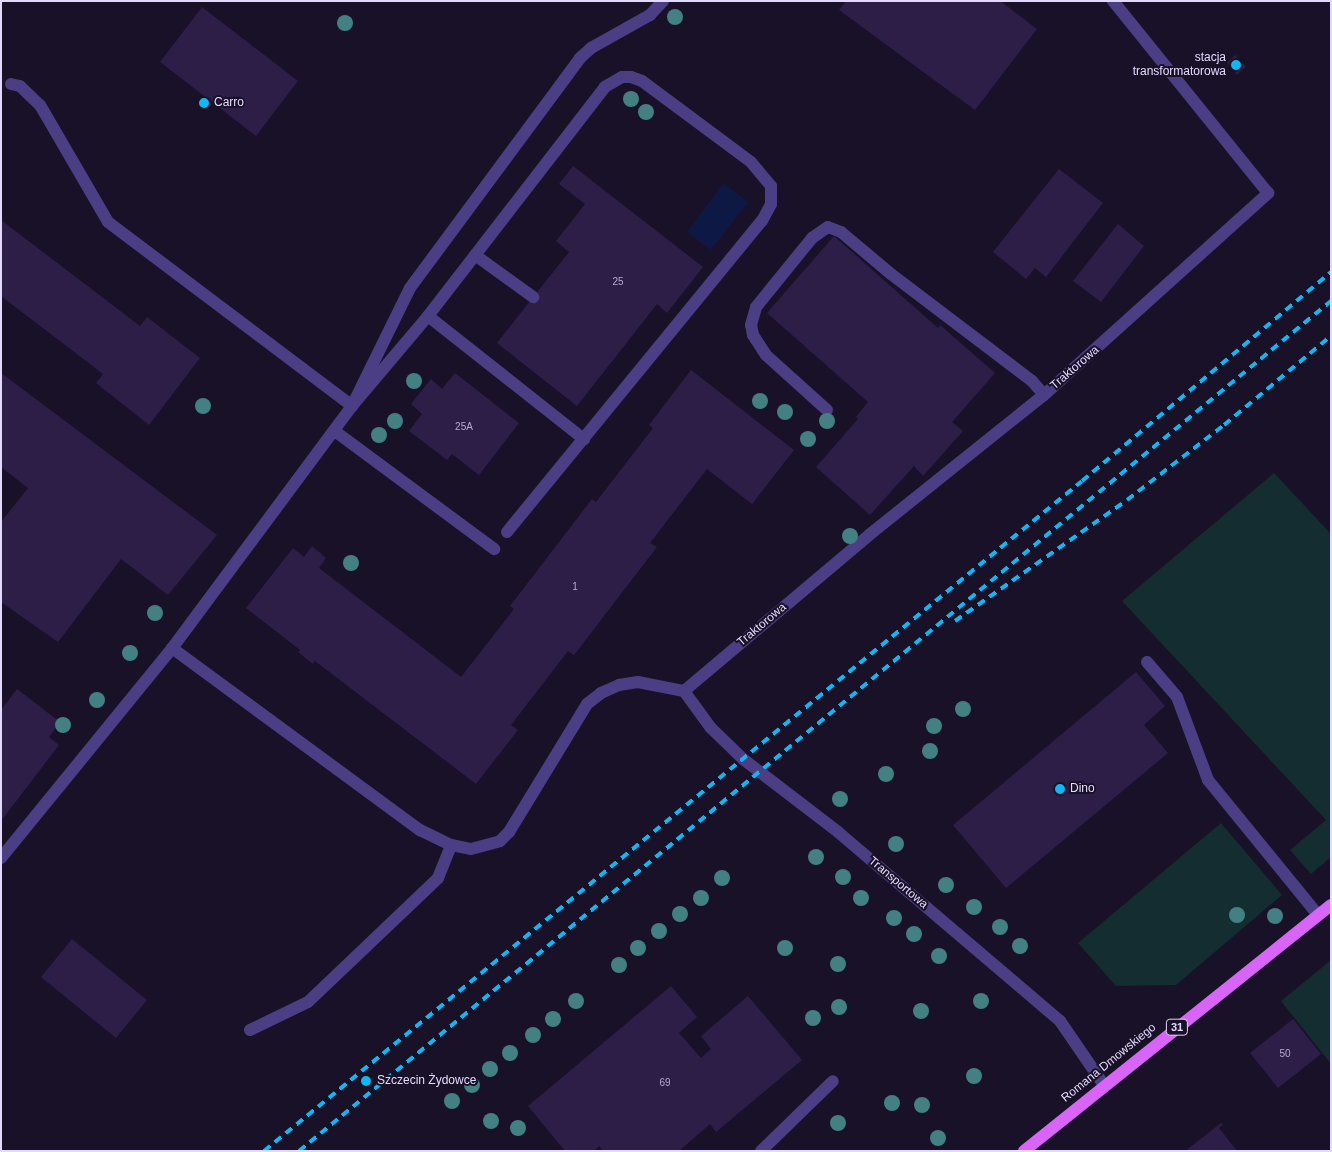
<!DOCTYPE html>
<html>
<head>
<meta charset="utf-8">
<style>
  body { margin:0 }
  #map { position:relative; width:1332px; height:1152px; overflow:hidden; background:#181127; font-family:Helvetica,sans-serif }
  div>[style] { position:absolute }
  .green>* { inset:0; background:#142d31 }
  .water>* { inset:0; background:#0d1844 }
  .building>* { inset:0; background:#2d1e47 }
  .service>* { height:12px; margin:-6px; padding:0 6px; transform-origin:6px; border-radius:6px; background:#4c3e84 }
  .primary>* { height:12px; margin:-6px; padding:0 6px; transform-origin:6px; border-radius:6px; background:#d865f8 }
  .rail>* { height:4px; margin-top:-2px; transform-origin:0; background:repeating-linear-gradient(90deg,#0eb8f4 0 8px,transparent 0 14px) }
  .trees>* { width:16px; height:16px; margin:-8px; border-radius:50%; background:#438084 }
  .dots>* { width:14px; height:14px; translate:-50% -50%; box-sizing:border-box; border:2px solid #181127; border-radius:50% }
  span { translate:-50% -50%; white-space:nowrap; text-align:center; line-height:1.15; -webkit-text-stroke:4px #181127; paint-order:stroke }
  .number-label { font-size:10px; color:#b6aad0 }
  .number-label span { -webkit-text-stroke-width:0 }
  .shield-label span { padding:1px 4px; background:#181127; border:1px solid; border-radius:4px; -webkit-text-stroke-width:0 }
  .shield-label { font-size:11px; color:#e3d9fd; font-weight:700 }
  .poi-label { font-size:12px; color:#e3d9fd }
  .right { translate:-100% -50%; text-align:right }
  .left { translate:0 -50%; text-align:left }
  .street-label { font-size:12px; color:#e3d9fd }
  .frame { position:absolute; inset:0; border:2px solid #e3d9fd; pointer-events:none }
</style>
</head>
<body>
<div id="map">
  <div class="green">
    <div style="clip-path:polygon(1274px 473px,1331px 534px,1331px 857px,1311px 874px,1290px 850px,1326px 820px,1122px 601px)"></div>
    <div style="clip-path:polygon(1221px 823px,1282px 895px,1176px 985px,1116px 986px,1078px 943px)"></div>
    <div style="clip-path:polygon(1331px 960px,1331px 1064px,1281px 1001px)"></div>
  </div>
  <div class="water">
    <div style="clip-path:polygon(723px 183px,748px 202px,711px 250px,687px 232px)"></div>
  </div>
  <div class="building">
    <div style="clip-path:polygon(846px 1px,1000px 1px,1037px 29px,975px 110px,839px 10px)"></div>
    <div style="clip-path:polygon(202px 7px,298px 81px,256px 136px,160px 62px)"></div>
    <div style="clip-path:polygon(1235px 55px,1246px 67px,1237px 75px,1227px 63px)"></div>
    <div style="clip-path:polygon(573px 166px,703px 267px,667px 313px,657px 304px,577px 406px,497px 343px,569px 252px,556px 241px,585px 204px,559px 184px)"></div>
    <div style="clip-path:polygon(1059px 169px,1103px 203px,1046px 277px,1035px 268px,1026px 279px,993px 252px)"></div>
    <div style="clip-path:polygon(1px 220px,140px 326px,147px 317px,200px 358px,149px 425px,96px 383px,103px 374px,1px 296px)"></div>
    <div style="clip-path:polygon(1118px 224px,1144px 246px,1101px 302px,1073px 281px)"></div>
    <div style="clip-path:polygon(834px 236px,938px 328px,940px 325px,995px 373px,952px 422px,963px 431px,923px 476px,914px 466px,870px 515px,816px 467px,858px 419px,856px 417px,868px 402px,767px 313px)"></div>
    <div style="clip-path:polygon(691px 370px,794px 450px,752px 504px,707px 469px,650px 543px,657px 547px,574px 655px,568px 651px,511px 725px,518px 730px,476px 784px,315px 661px,313px 664px,298px 652px,300px 650px,246px 608px,293px 548px,304px 557px,312px 546px,326px 558px,319px 568px,461px 677px,514px 609px,510px 606px,592px 499px,596px 502px,653px 428px,649px 425px)"></div>
    <div style="clip-path:polygon(1px 373px,217px 535px,168px 595px,121px 559px,58px 642px,1px 602px,1px 522px,28px 488px,1px 467px)"></div>
    <div style="clip-path:polygon(455px 373px,519px 423px,479px 475px,452px 454px,447px 460px,409px 431px,422px 414px,411px 404px,431px 379px,442px 389px)"></div>
    <div style="clip-path:polygon(1136px 672px,1165px 706px,1144px 725px,1168px 753px,1006px 888px,953px 825px)"></div>
    <div style="clip-path:polygon(17px 689px,60px 722px,49px 737px,59px 745px,1px 821px,1px 710px)"></div>
    <div style="clip-path:polygon(72px 939px,147px 1000px,116px 1038px,41px 977px)"></div>
    <div style="clip-path:polygon(671px 986px,697px 1017px,679px 1033px,701px 1058px,711px 1049px,701px 1036px,748px 996px,802px 1060px,716px 1132px,710px 1124px,679px 1151px,603px 1151px,599px 1146px,594px 1151px,565px 1151px,528px 1106px)"></div>
    <div style="clip-path:polygon(1293px 1019px,1321px 1054px,1278px 1088px,1250px 1053px)"></div>
    <div style="clip-path:polygon(1221px 1123px,1223px 1125px,1219px 1128px,1237px 1151px,1185px 1151px)"></div>
  </div>
  <div class="service">
    <div style="left:11px;top:84px;width:9px;rotate:13deg"></div>
    <div style="left:20px;top:86px;width:28px;rotate:44deg"></div>
    <div style="left:40px;top:105px;width:135px;rotate:59.8deg"></div>
    <div style="left:108px;top:222px;width:306px;rotate:37deg"></div>
    <div style="left:352px;top:406px;width:131px;rotate:-63.8deg"></div>
    <div style="left:410px;top:288px;width:286px;rotate:-53.5deg"></div>
    <div style="left:580px;top:58px;width:15px;rotate:-42deg"></div>
    <div style="left:591px;top:48px;width:68px;rotate:-29.2deg"></div>
    <div style="left:650px;top:15px;width:19px;rotate:-47deg"></div>
    <div style="left:475px;top:255px;width:72px;rotate:35.9deg"></div>
    <div style="left:428px;top:316px;width:199px;rotate:38.3deg"></div>
    <div style="left:827px;top:410px;width:82px;rotate:-138deg"></div>
    <div style="left:766px;top:355px;width:24px;rotate:-123deg"></div>
    <div style="left:753px;top:335px;width:10px;rotate:-101deg"></div>
    <div style="left:751px;top:325px;width:19px;rotate:-74deg"></div>
    <div style="left:756px;top:307px;width:89px;rotate:-50.9deg"></div>
    <div style="left:812px;top:238px;width:19px;rotate:-35deg"></div>
    <div style="left:828px;top:227px;width:14px;rotate:21deg"></div>
    <div style="left:841px;top:232px;width:65px;rotate:40deg"></div>
    <div style="left:891px;top:274px;width:177px;rotate:37.2deg"></div>
    <div style="left:1032px;top:381px;width:18px;rotate:49deg"></div>
    <div style="left:336px;top:432px;width:197px;rotate:36.5deg"></div>
    <div style="left:507px;top:532px;width:402px;rotate:-50.7deg"></div>
    <div style="left:762px;top:221px;width:19px;rotate:-62deg"></div>
    <div style="left:771px;top:204px;width:18px;rotate:-90deg"></div>
    <div style="left:771px;top:186px;width:31px;rotate:-130deg"></div>
    <div style="left:751px;top:162px;width:136px;rotate:-143.4deg"></div>
    <div style="left:642px;top:81px;width:12px;rotate:-160deg"></div>
    <div style="left:631px;top:77px;width:9px;rotate:180deg"></div>
    <div style="left:622px;top:77px;width:20px;rotate:150deg"></div>
    <div style="left:605px;top:87px;width:289px;rotate:127.7deg"></div>
    <div style="left:428px;top:316px;width:118px;rotate:130.2deg"></div>
    <div style="left:352px;top:406px;width:302px;rotate:126.6deg"></div>
    <div style="left:172px;top:648px;width:308px;rotate:36.3deg"></div>
    <div style="left:420px;top:830px;width:34px;rotate:26deg"></div>
    <div style="left:451px;top:845px;width:20px;rotate:11deg"></div>
    <div style="left:471px;top:849px;width:30px;rotate:-15deg"></div>
    <div style="left:500px;top:841px;width:13px;rotate:-45deg"></div>
    <div style="left:509px;top:832px;width:150px;rotate:-58.6deg"></div>
    <div style="left:587px;top:704px;width:18px;rotate:-38deg"></div>
    <div style="left:601px;top:693px;width:20px;rotate:-24deg"></div>
    <div style="left:619px;top:685px;width:19px;rotate:-9deg"></div>
    <div style="left:638px;top:682px;width:47px;rotate:11.1deg"></div>
    <div style="left:1147px;top:662px;width:46px;rotate:49.4deg"></div>
    <div style="left:1177px;top:697px;width:89px;rotate:69.5deg"></div>
    <div style="left:1208px;top:780px;width:174px;rotate:50.8deg"></div>
    <div style="left:684px;top:691px;width:242px;rotate:-40.1deg"></div>
    <div style="left:869px;top:535px;width:224px;rotate:-38.7deg"></div>
    <div style="left:1044px;top:395px;width:302px;rotate:-42deg"></div>
    <div style="left:1268px;top:193px;width:247px;rotate:-128.9deg"></div>
    <div style="left:684px;top:691px;width:46px;rotate:53.9deg"></div>
    <div style="left:711px;top:728px;width:45px;rotate:44.1deg"></div>
    <div style="left:743px;top:759px;width:120px;rotate:37.5deg"></div>
    <div style="left:838px;top:832px;width:292px;rotate:40.4deg"></div>
    <div style="left:1060px;top:1021px;width:78px;rotate:55.5deg"></div>
    <div style="left:1px;top:858px;width:271px;rotate:-50.8deg"></div>
    <div style="left:250px;top:1030px;width:64px;rotate:-25.8deg"></div>
    <div style="left:308px;top:1002px;width:180px;rotate:-43.6deg"></div>
    <div style="left:438px;top:878px;width:35px;rotate:-68deg"></div>
    <div style="left:761px;top:1151px;width:100px;rotate:-44.2deg"></div>
  </div>
  <div class="primary">
    <div style="left:1024px;top:1151px;width:393px;rotate:-38.7deg"></div>
  </div>
  <div class="rail">
    <div style="left:955px;top:621px;width:210px;rotate:-35.1deg"></div>
    <div style="left:1127px;top:500px;width:123px;rotate:-37.7deg"></div>
    <div style="left:1224px;top:425px;width:139px;rotate:-39.8deg"></div>
    <div style="left:264px;top:1151px;width:1057px;rotate:-39.32deg"></div>
    <div style="left:1082px;top:481px;width:325px;rotate:-40deg"></div>
    <div style="left:299px;top:1151px;width:1337px;rotate:-39.48deg"></div>
  </div>
  <div class="trees">
    <div style="left:675px;top:17px"></div>
    <div style="left:345px;top:23px"></div>
    <div style="left:631px;top:99px"></div>
    <div style="left:646px;top:112px"></div>
    <div style="left:414px;top:381px"></div>
    <div style="left:760px;top:401px"></div>
    <div style="left:203px;top:406px"></div>
    <div style="left:785px;top:412px"></div>
    <div style="left:395px;top:421px"></div>
    <div style="left:827px;top:421px"></div>
    <div style="left:379px;top:435px"></div>
    <div style="left:808px;top:439px"></div>
    <div style="left:850px;top:536px"></div>
    <div style="left:351px;top:563px"></div>
    <div style="left:155px;top:613px"></div>
    <div style="left:130px;top:653px"></div>
    <div style="left:97px;top:700px"></div>
    <div style="left:963px;top:709px"></div>
    <div style="left:63px;top:725px"></div>
    <div style="left:934px;top:726px"></div>
    <div style="left:930px;top:751px"></div>
    <div style="left:886px;top:774px"></div>
    <div style="left:840px;top:799px"></div>
    <div style="left:896px;top:844px"></div>
    <div style="left:816px;top:857px"></div>
    <div style="left:843px;top:877px"></div>
    <div style="left:722px;top:878px"></div>
    <div style="left:946px;top:885px"></div>
    <div style="left:701px;top:898px"></div>
    <div style="left:861px;top:898px"></div>
    <div style="left:974px;top:907px"></div>
    <div style="left:680px;top:914px"></div>
    <div style="left:1237px;top:915px"></div>
    <div style="left:1275px;top:916px"></div>
    <div style="left:894px;top:918px"></div>
    <div style="left:1000px;top:927px"></div>
    <div style="left:659px;top:931px"></div>
    <div style="left:914px;top:934px"></div>
    <div style="left:1020px;top:946px"></div>
    <div style="left:638px;top:948px"></div>
    <div style="left:785px;top:948px"></div>
    <div style="left:939px;top:956px"></div>
    <div style="left:838px;top:964px"></div>
    <div style="left:619px;top:965px"></div>
    <div style="left:576px;top:1001px"></div>
    <div style="left:981px;top:1001px"></div>
    <div style="left:839px;top:1007px"></div>
    <div style="left:921px;top:1011px"></div>
    <div style="left:813px;top:1018px"></div>
    <div style="left:553px;top:1019px"></div>
    <div style="left:533px;top:1035px"></div>
    <div style="left:510px;top:1053px"></div>
    <div style="left:490px;top:1069px"></div>
    <div style="left:974px;top:1076px"></div>
    <div style="left:472px;top:1085px"></div>
    <div style="left:452px;top:1101px"></div>
    <div style="left:892px;top:1103px"></div>
    <div style="left:922px;top:1105px"></div>
    <div style="left:491px;top:1121px"></div>
    <div style="left:838px;top:1123px"></div>
    <div style="left:518px;top:1128px"></div>
    <div style="left:938px;top:1138px"></div>
  </div>
  <div class="dots">
    <div style="left:1236px;top:65px;background:#0eb8f4"></div>
    <div style="left:204px;top:103px;background:#0eb8f4"></div>
    <div style="left:1060px;top:789px;background:#0eb8f4"></div>
    <div style="left:366px;top:1081px;background:#0eb8f4"></div>
  </div>
  <div class="number-label">
    <span style="left:618px;top:282px">25</span>
    <span style="left:464px;top:427px">25A</span>
    <span style="left:575px;top:587px">1</span>
    <span style="left:1285px;top:1054px">50</span>
    <span style="left:665px;top:1083px">69</span>
  </div>
  <div class="shield-label">
    <span style="left:1177px;top:1027px">31</span>
  </div>
  <div class="poi-label">
    <span class="right" style="left:1226px;top:65px">stacja<br>transformatorowa</span>
    <span class="left" style="left:214px;top:103px">Carro</span>
    <span class="left" style="left:1070px;top:789px">Dino</span>
    <span class="left" style="left:377px;top:1081px">Szczecin Żydowce</span>
  </div>
  <div class="street-label">
    <span style="left:1075px;top:368px;rotate:-41deg">Traktorowa</span>
    <span style="left:762px;top:625px;rotate:-40deg">Traktorowa</span>
    <span style="left:898px;top:883px;rotate:40deg">Transportowa</span>
    <span style="left:1109px;top:1063px;rotate:-39deg">Romana Dmowskiego</span>
  </div>
  <div class="frame"></div>
</div>
</body>
</html>
